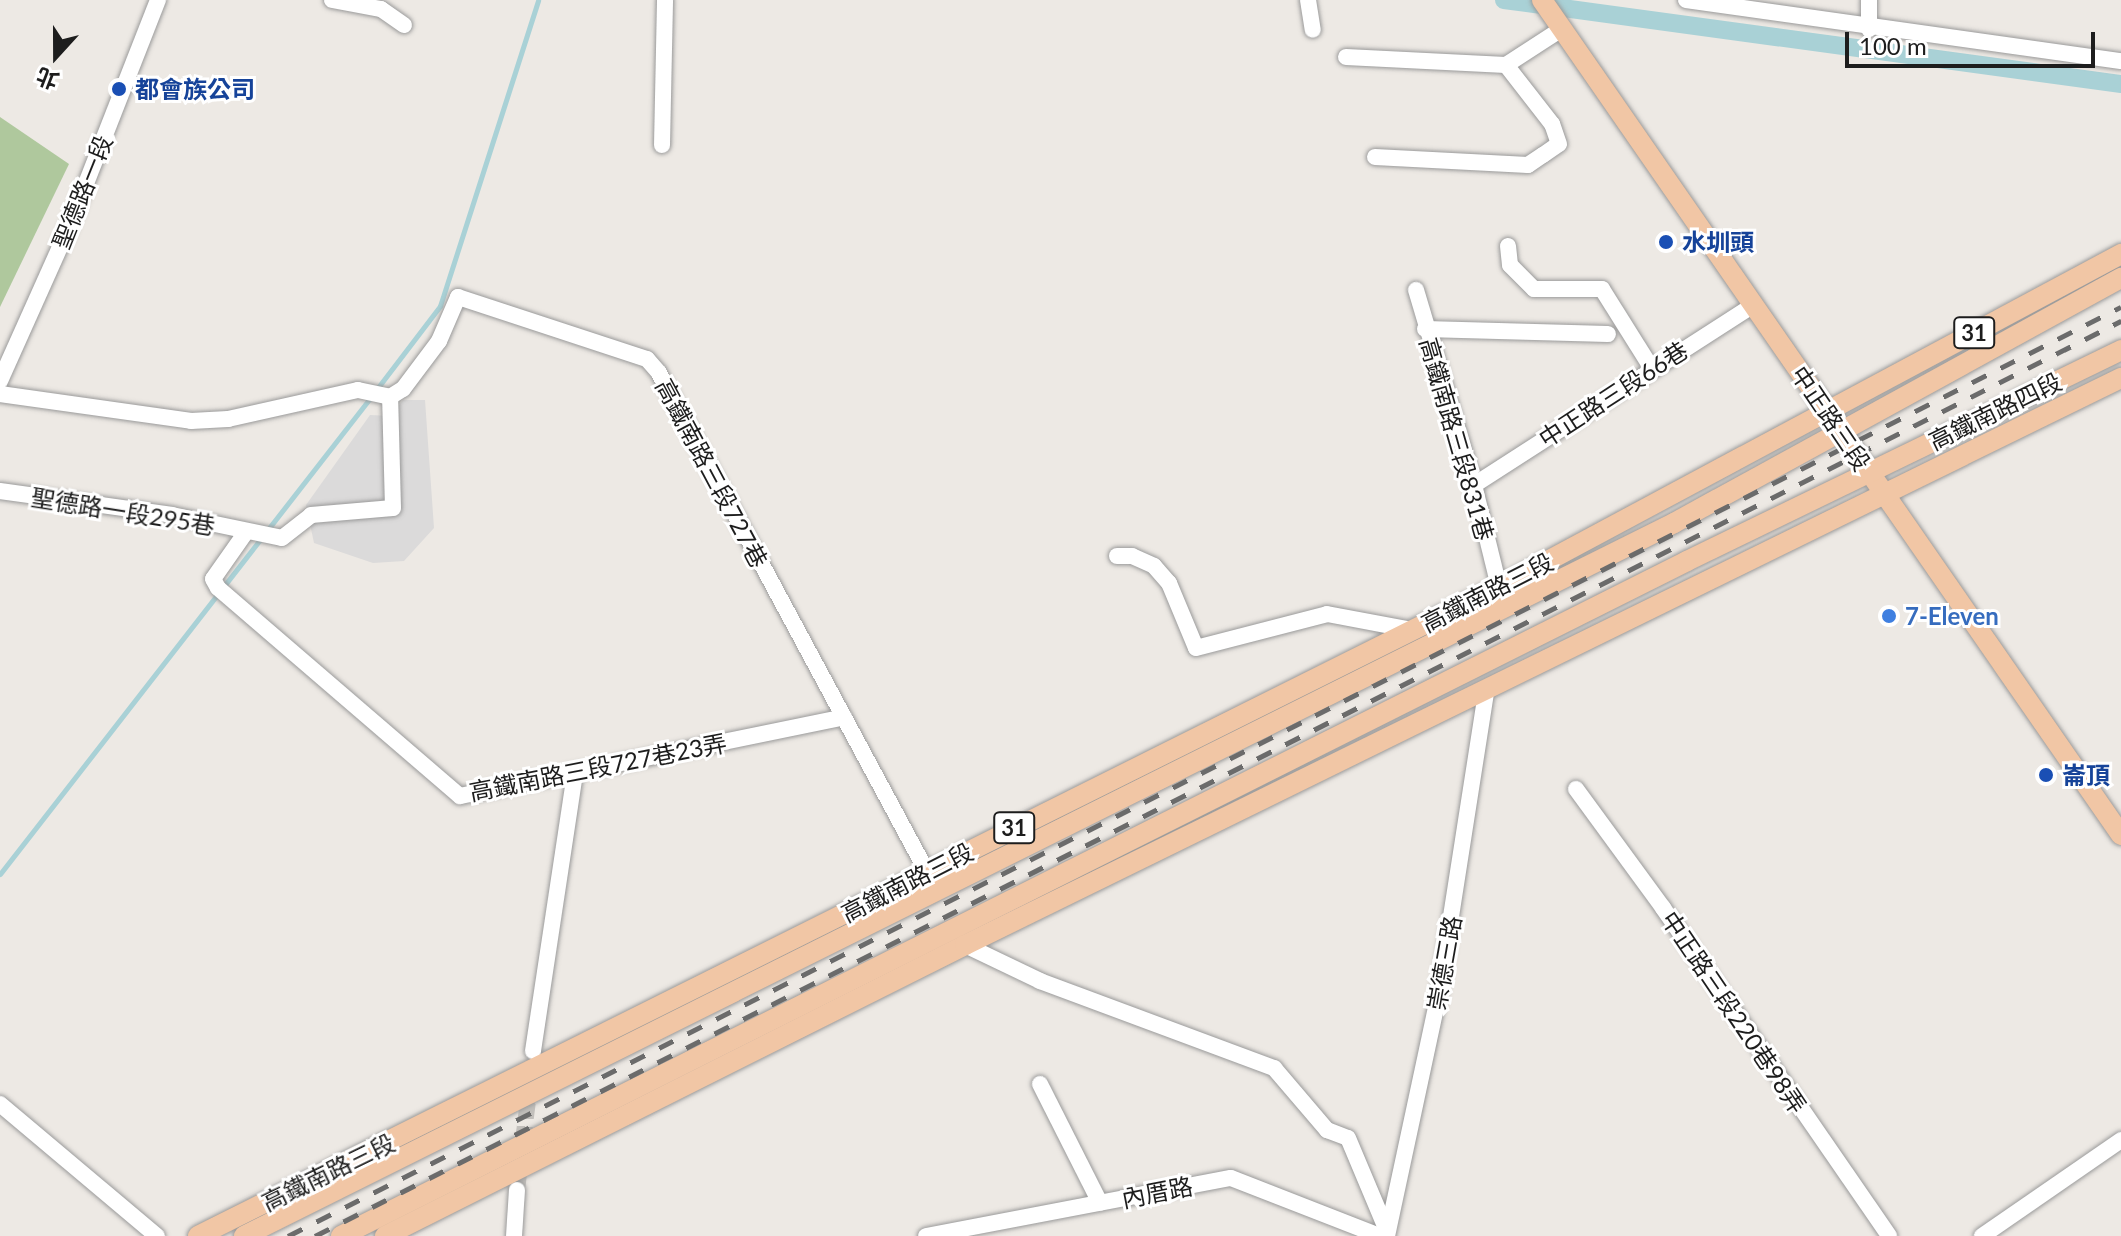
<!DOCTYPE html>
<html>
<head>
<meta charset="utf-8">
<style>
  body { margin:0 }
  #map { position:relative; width:2121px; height:1236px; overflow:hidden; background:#ede9e4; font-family:Lato,"Noto Sans TC",sans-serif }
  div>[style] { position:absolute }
  .residential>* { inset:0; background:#dbdada }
  .forest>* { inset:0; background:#afc89d }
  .stream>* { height:5px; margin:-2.5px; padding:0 2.5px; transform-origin:2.5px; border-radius:2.5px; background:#a9d1d6 }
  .canal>* { height:18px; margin:-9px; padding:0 9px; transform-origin:9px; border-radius:9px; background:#a9d1d6 }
  .minor-tunnel>* { height:16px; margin-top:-8px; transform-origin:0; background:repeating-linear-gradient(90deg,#c3c0bc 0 16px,transparent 0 24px) }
  .roads { filter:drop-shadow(0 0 2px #9a9a9a) drop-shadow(0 0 2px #9a9a9a) }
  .minor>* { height:16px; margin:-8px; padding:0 8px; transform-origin:8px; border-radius:8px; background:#fff }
  .major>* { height:20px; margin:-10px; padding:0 10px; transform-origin:10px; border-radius:10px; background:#f1c6a5 }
  .rail>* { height:5px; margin-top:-2.5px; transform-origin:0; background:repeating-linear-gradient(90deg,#6b6b6b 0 16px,transparent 0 32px) }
  .dots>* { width:22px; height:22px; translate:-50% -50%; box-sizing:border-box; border:4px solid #fff; border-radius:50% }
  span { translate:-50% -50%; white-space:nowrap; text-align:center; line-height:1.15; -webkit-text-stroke:6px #fff; paint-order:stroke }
  .shield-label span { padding:2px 6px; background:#fff; border:2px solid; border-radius:6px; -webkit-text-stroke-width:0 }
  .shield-label { font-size:22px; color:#1d1d1d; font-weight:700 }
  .transit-label { font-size:24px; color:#164399; font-weight:700 }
  .left { translate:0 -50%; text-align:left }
  .street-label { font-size:24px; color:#1d1d1d }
  .shop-label { font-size:24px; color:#366cbe; font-weight:700 }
  .north { position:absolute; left:16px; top:16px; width:80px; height:80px; -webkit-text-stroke:6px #fff; paint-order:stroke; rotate:201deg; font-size:22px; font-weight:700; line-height:32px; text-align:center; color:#1d1d1d }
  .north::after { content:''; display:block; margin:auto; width:28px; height:36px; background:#1d1d1d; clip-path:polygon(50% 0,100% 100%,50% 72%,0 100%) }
  .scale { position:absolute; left:1845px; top:32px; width:250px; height:36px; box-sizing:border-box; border:4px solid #1d1d1d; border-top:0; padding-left:10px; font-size:24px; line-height:28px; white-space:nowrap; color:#1d1d1d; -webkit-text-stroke:6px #fff; paint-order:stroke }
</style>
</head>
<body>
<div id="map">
  <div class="residential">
    <div style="clip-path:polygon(403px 400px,425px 400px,434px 528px,404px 561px,373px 563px,314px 543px,306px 505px,370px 415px,391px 416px)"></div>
  </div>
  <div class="forest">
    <div style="clip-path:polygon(0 117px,69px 164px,0 307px)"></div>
  </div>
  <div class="stream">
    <div style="left:376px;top:390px;width:106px;rotate:-52.7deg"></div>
    <div style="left:440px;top:306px;width:321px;rotate:-72.2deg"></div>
    <div style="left:0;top:874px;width:603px;rotate:-52.14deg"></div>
  </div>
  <div class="canal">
    <div style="left:1504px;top:0;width:623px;rotate:7.75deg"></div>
  </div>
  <div class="minor-tunnel">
    <div style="left:517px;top:1190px;width:107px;rotate:-83deg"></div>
  </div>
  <div class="roads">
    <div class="minor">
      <div style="left:332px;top:0;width:50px;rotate:10.4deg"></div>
      <div style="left:381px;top:9px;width:28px;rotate:35deg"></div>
      <div style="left:1308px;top:0;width:30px;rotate:81deg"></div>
      <div style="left:1686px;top:0;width:439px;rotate:8deg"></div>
      <div style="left:1869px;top:29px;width:29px;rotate:-90deg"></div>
      <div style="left:1346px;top:57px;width:160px;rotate:2.9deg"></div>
      <div style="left:1506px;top:65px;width:68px;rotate:-33deg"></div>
      <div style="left:662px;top:145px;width:145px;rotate:-88.8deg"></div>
      <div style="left:1375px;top:157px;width:153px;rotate:3deg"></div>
      <div style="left:1528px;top:165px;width:18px;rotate:-34deg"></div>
      <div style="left:1543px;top:155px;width:19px;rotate:-35deg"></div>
      <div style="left:1559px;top:144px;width:21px;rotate:-109deg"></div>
      <div style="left:1552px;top:124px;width:75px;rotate:-127.9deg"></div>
      <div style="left:1508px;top:246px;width:19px;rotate:84deg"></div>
      <div style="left:1510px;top:265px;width:34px;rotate:45deg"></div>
      <div style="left:1534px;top:289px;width:68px"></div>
      <div style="left:1602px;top:289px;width:92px;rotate:57.9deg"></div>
      <div style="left:1416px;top:290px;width:203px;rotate:73.4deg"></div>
      <div style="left:1474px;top:485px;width:105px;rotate:76.2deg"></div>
      <div style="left:1425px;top:329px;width:183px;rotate:1.6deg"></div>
      <div style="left:0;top:381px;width:169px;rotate:-65.9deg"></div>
      <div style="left:69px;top:227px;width:244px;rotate:-68.6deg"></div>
      <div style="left:0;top:394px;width:193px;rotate:8deg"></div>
      <div style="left:191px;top:421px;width:37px;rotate:-3deg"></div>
      <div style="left:228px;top:419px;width:133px;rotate:-12.6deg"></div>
      <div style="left:358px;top:390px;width:33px;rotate:12deg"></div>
      <div style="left:390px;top:397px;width:15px;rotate:-32deg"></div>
      <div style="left:403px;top:389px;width:60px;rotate:-53.1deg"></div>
      <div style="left:439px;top:341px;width:48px;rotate:-66.6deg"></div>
      <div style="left:458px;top:297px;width:199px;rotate:18.2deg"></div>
      <div style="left:647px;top:359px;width:18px;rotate:49deg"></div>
      <div style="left:659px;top:373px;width:566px;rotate:61.76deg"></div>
      <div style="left:1474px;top:485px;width:332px;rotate:-32.8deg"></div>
      <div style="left:0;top:491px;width:174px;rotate:7.9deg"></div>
      <div style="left:172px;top:515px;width:112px;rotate:11.8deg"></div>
      <div style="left:282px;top:538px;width:37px;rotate:-38deg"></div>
      <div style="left:311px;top:515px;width:82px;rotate:-4.9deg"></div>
      <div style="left:393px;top:508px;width:111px;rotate:-91.5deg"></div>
      <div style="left:246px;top:532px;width:57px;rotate:125.1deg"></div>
      <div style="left:213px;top:579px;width:10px;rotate:61deg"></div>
      <div style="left:218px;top:588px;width:319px;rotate:40.7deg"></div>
      <div style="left:460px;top:796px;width:392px;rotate:-11.6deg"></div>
      <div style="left:1117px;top:556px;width:15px"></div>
      <div style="left:1132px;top:556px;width:24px;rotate:24deg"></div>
      <div style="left:1154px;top:566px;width:23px;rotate:49deg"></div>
      <div style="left:1169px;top:583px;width:70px;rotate:67.4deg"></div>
      <div style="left:1196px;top:648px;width:135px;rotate:-14.5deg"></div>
      <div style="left:1327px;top:614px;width:86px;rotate:10.7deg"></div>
      <div style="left:1576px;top:789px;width:147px;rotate:53.8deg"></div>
      <div style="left:1663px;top:908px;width:398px;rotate:55.4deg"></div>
      <div style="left:965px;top:945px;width:83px;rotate:25.6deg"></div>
      <div style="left:1040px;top:981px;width:250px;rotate:20.4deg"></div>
      <div style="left:1274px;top:1068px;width:82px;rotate:49.5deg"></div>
      <div style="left:1327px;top:1130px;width:22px;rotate:21deg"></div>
      <div style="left:1348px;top:1138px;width:95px;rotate:67.2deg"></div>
      <div style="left:533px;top:1051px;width:281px;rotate:-81.4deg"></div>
      <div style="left:1040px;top:1084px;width:133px;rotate:63.2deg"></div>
      <div style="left:0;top:1104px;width:205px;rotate:40.1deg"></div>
      <div style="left:514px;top:1236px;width:46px;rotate:-86.3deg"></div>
      <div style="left:926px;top:1236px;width:310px;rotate:-10.8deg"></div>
      <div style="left:1231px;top:1178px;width:160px;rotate:21.3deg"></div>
      <div style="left:1387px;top:1236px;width:249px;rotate:-77.9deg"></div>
      <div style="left:1439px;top:993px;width:309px;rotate:-81.1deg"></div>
      <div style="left:1982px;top:1236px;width:169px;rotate:-34.6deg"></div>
    </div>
    <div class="major">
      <div style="left:1542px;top:0;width:1016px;rotate:55.26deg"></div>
      <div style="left:198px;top:1236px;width:1454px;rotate:-26.51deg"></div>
      <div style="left:1499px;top:587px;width:706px;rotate:-28.16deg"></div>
      <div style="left:244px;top:1236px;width:1598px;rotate:-26.5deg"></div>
      <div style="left:1674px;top:523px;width:510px;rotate:-28.73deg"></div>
      <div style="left:341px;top:1236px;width:1506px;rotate:-26.63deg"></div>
      <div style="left:1687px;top:561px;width:483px;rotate:-25.9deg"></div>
      <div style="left:385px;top:1236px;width:649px;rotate:-26.64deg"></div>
      <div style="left:965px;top:945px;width:1288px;rotate:-26.13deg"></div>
    </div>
  </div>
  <div class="rail">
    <div style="left:288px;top:1236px;width:2055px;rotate:-26.88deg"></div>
    <div style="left:315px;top:1236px;width:2025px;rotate:-26.87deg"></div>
  </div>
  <div class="dots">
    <div style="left:119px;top:89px;background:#1a4fb4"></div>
    <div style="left:1666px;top:242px;background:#1a4fb4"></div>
    <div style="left:1889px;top:616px;background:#3f7fe0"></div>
    <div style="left:2046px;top:775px;background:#1a4fb4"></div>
  </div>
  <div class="shield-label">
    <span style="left:1974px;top:333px">31</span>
    <span style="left:1014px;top:828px">31</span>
  </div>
  <div class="transit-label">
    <span class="left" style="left:135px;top:89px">都會族公司</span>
    <span class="left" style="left:1682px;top:242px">水圳頭</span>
    <span class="left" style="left:2062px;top:775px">崙頂</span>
  </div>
  <div class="street-label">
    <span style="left:82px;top:192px;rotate:-68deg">聖德路一段</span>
    <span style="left:1613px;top:394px;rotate:-33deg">中正路三段66巷</span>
    <span style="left:1995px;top:411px;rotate:-26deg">高鐵南路四段</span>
    <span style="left:1831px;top:418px;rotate:56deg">中正路三段</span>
    <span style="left:1457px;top:439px;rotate:74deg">高鐵南路三段831巷</span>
    <span style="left:712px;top:473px;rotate:62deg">高鐵南路三段727巷</span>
    <span style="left:123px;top:511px;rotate:9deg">聖德路一段295巷</span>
    <span style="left:1487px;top:592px;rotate:-27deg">高鐵南路三段</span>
    <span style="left:598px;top:767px;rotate:-11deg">高鐵南路三段727巷23弄</span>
    <span style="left:907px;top:882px;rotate:-27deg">高鐵南路三段</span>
    <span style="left:1444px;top:963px;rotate:-80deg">崇德三路</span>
    <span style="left:1734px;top:1012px;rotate:56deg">中正路三段220巷98弄</span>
    <span style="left:328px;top:1172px;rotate:-26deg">高鐵南路三段</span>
    <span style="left:1157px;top:1192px;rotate:-11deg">內厝路</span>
  </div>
  <div class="shop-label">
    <span class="left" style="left:1905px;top:616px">7-Eleven</span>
  </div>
  <div class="north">北</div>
  <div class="scale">100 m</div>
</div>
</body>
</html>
